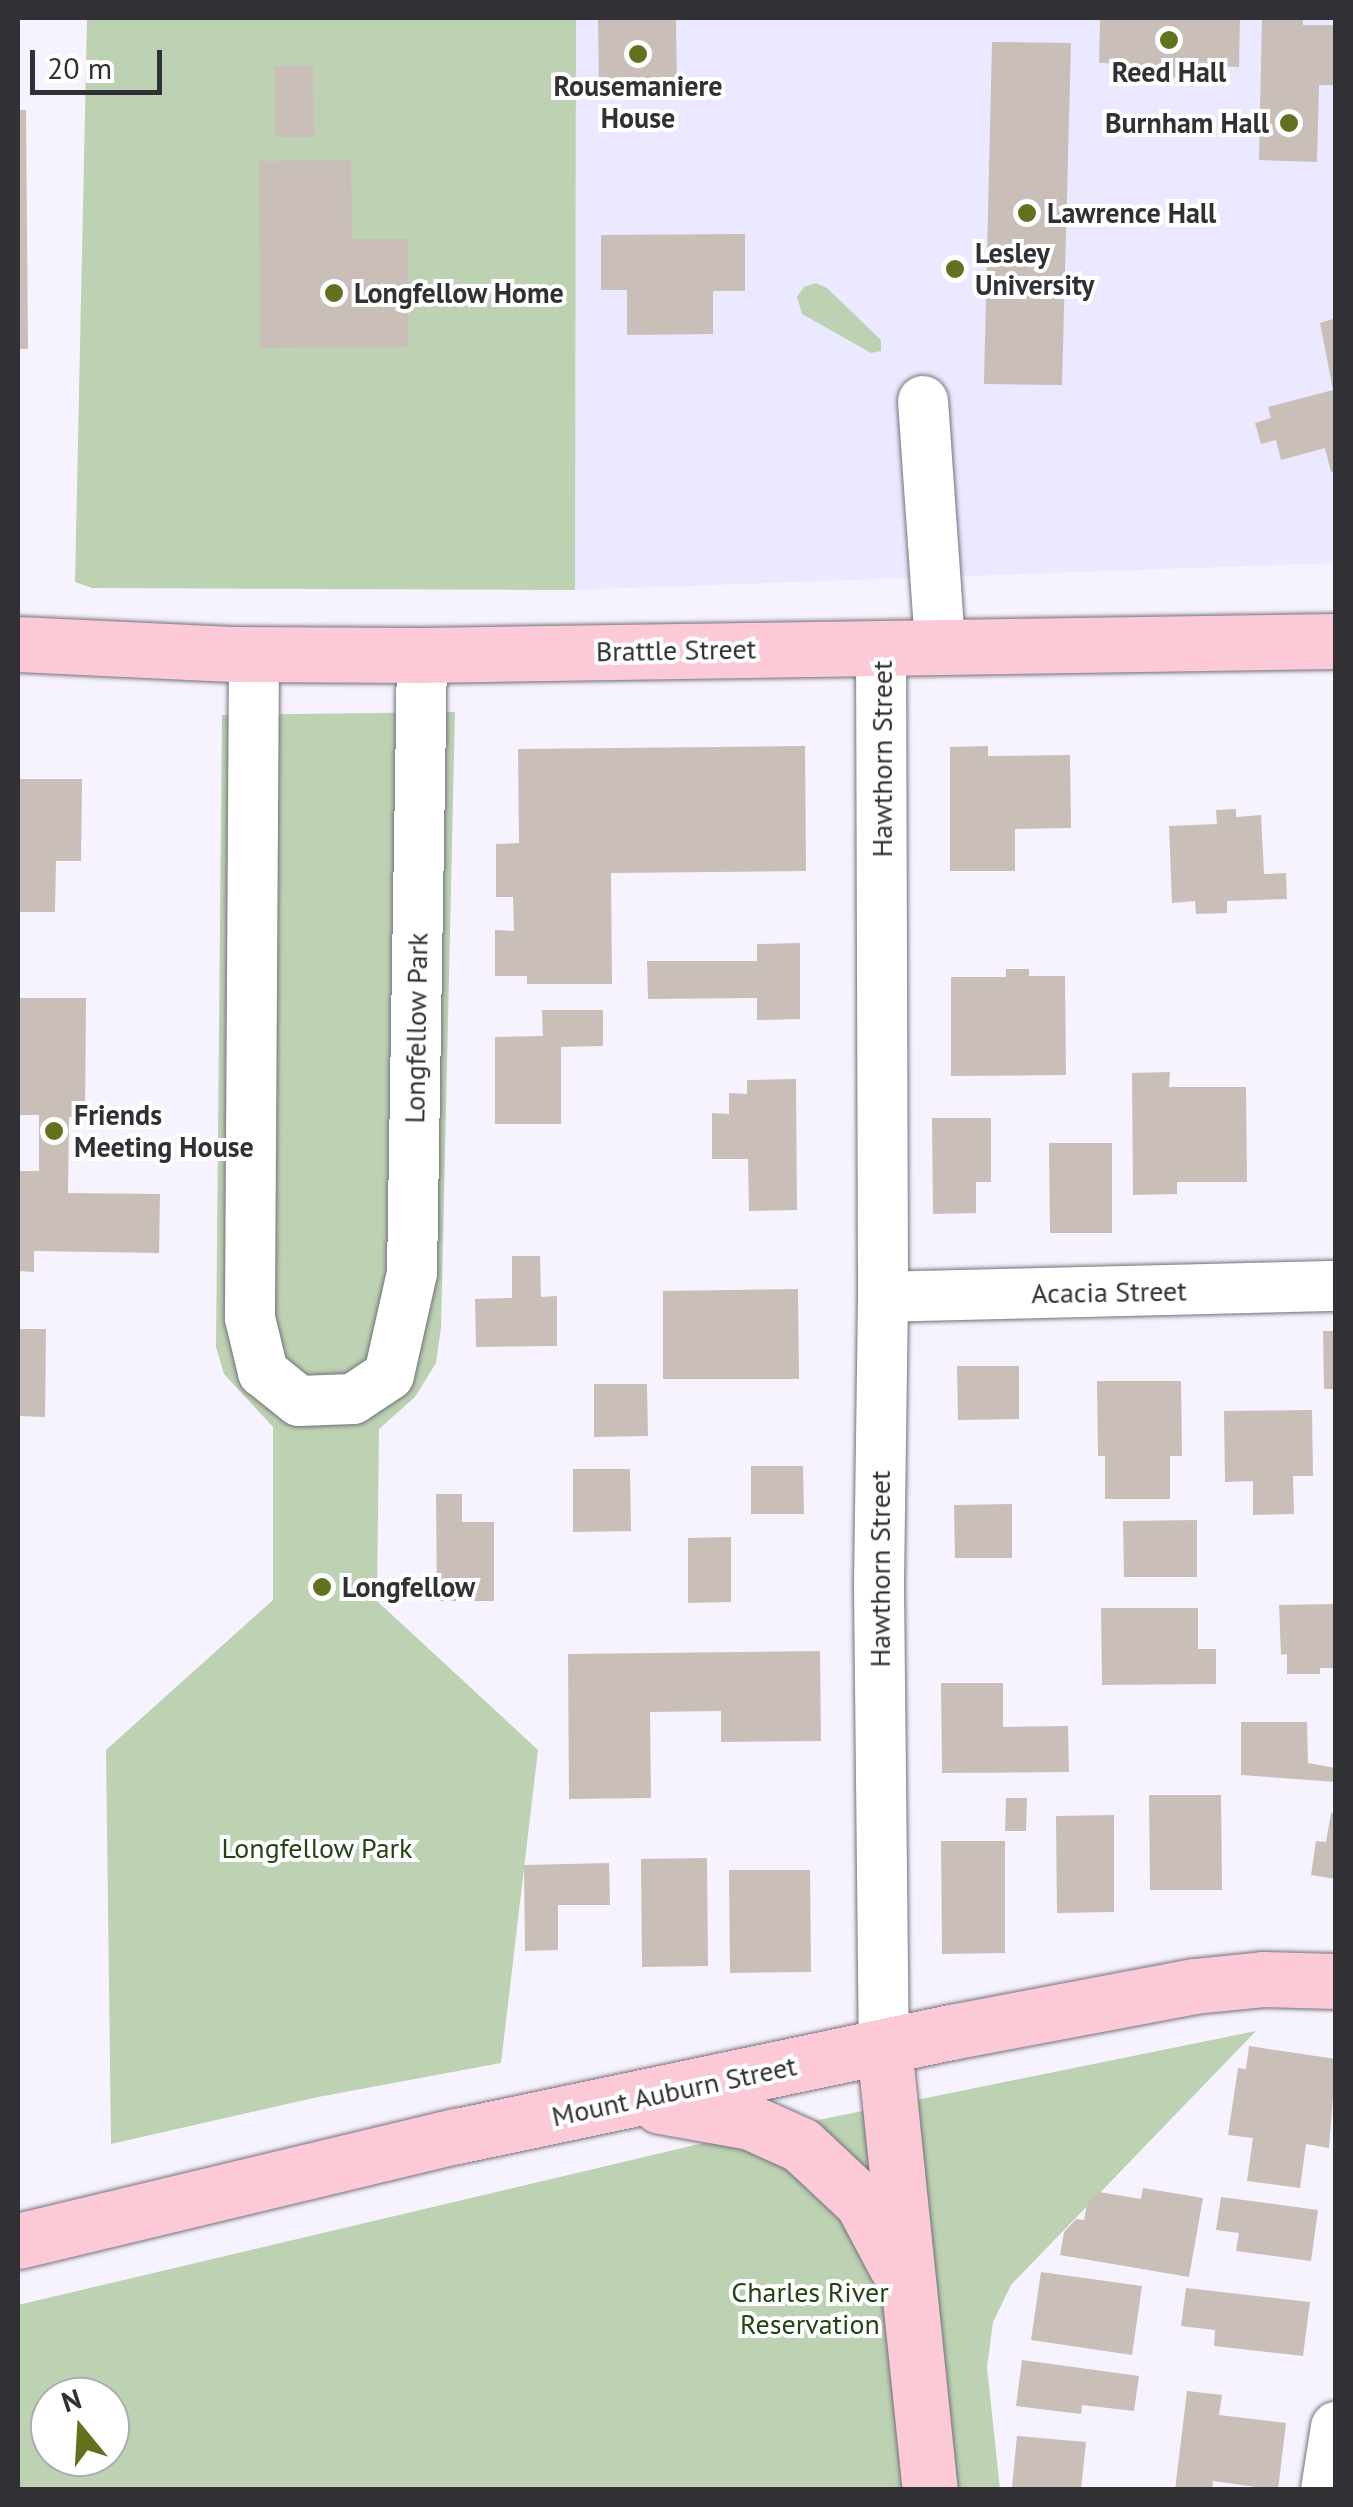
<!DOCTYPE html>
<html>
<head>
<meta charset="utf-8">
<style>
  body { margin:0 }
  #map { position:relative; width:1353px; height:2507px; overflow:hidden; background:#f7f3fe; font-family:"PT Sans",sans-serif }
  div>[style] { position:absolute }
  .education>* { inset:0; background:#ebe9ff }
  .green>* { inset:0; background:#bcd2b2 }
  .building>* { inset:0; background:#c9beb8 }
  .roads { filter:drop-shadow(0 0 2px #75717b) drop-shadow(0 0 2px #75717b) }
  .minor>* { height:50px; margin:-25px; padding:0 25px; transform-origin:25px; border-radius:25px; background:#fff }
  .major>* { height:55px; margin:-27.5px; padding:0 27.5px; transform-origin:27.5px; border-radius:27.5px; background:#fccad6 }
  .dots>* { width:28px; height:28px; translate:-50% -50%; box-sizing:border-box; border:5px solid #fff; border-radius:50% }
  span { translate:-50% -50%; white-space:nowrap; text-align:center; line-height:1.15; -webkit-text-stroke:8px #fff; paint-order:stroke }
  .poi-label { font-size:28px; color:#313034; font-weight:700 }
  .right { translate:-100% -50%; text-align:right }
  .left { translate:0 -50%; text-align:left }
  .street-label { font-size:28px; color:#313034 }
  .park-label { font-size:28px; color:#254415 }
  .frame { position:absolute; inset:0; border:20px solid #313034; pointer-events:none }
  .north { position:absolute; left:30px; top:2377px; width:100px; height:100px; box-sizing:border-box; background:#fff; border:2px solid #adacae; border-radius:50%; rotate:342deg; font-size:28px; font-weight:700; line-height:40px; text-align:center; color:#313034 }
  .north::after { content:''; display:block; margin:auto; width:35px; height:45px; background:#62711d; clip-path:polygon(50% 0,100% 100%,50% 72%,0 100%) }
  .scale { position:absolute; left:30px; top:50px; width:132px; height:45px; box-sizing:border-box; border:5px solid #313034; border-top:0; padding-left:12px; font-size:30px; line-height:35px; white-space:nowrap; color:#313034; -webkit-text-stroke:8px #fff; paint-order:stroke }
</style>
</head>
<body>
<div id="map">
  <div class="education">
    <div style="clip-path:polygon(576px 18px,1335px 18px,1335px 563px,575px 590px)"></div>
  </div>
  <div class="green">
    <div style="clip-path:polygon(87px 18px,576px 18px,575px 590px,92px 588px,75px 582px)"></div>
    <div style="clip-path:polygon(816px 283px,827px 288px,881px 340px,881px 351px,871px 353px,802px 314px,797px 297px,804px 287px)"></div>
    <div style="clip-path:polygon(455px 712px,441px 1328px,436px 1363px,415px 1397px,379px 1429px,377px 1601px,538px 1750px,501px 2063px,318px 2097px,111px 2144px,106px 1750px,273px 1600px,273px 1427px,224px 1374px,216px 1347px,222px 715px)"></div>
    <div style="clip-path:polygon(evenodd,1256px 2031px,1011px 2285px,993px 2322px,987px 2367px,1000px 2489px,18px 2489px,18px 2305px,695px 2145px,1256px 2031px,50px 2397px,110px 2397px,110px 2457px,50px 2457px,50px 2397px)"></div>
  </div>
  <div class="building">
    <div style="clip-path:polygon(598px 18px,676px 18px,677px 90px,599px 90px)"></div>
    <div style="clip-path:polygon(1100px 18px,1240px 18px,1239px 67px,1194px 65px,1194px 78px,1139px 77px,1140px 64px,1099px 63px)"></div>
    <div style="clip-path:polygon(1262px 18px,1303px 18px,1303px 25px,1336px 25px,1336px 85px,1319px 85px,1317px 162px,1259px 160px)"></div>
    <div style="clip-path:polygon(992px 42px,1071px 43px,1062px 385px,984px 384px)"></div>
    <div style="clip-path:polygon(275px 66px,313px 66px,314px 137px,275px 137px)"></div>
    <div style="clip-path:polygon(18px 110px,26px 110px,28px 349px,18px 349px)"></div>
    <div style="clip-path:polygon(351px 160px,352px 239px,408px 239px,408px 347px,260px 348px,259px 161px)"></div>
    <div style="clip-path:polygon(745px 234px,745px 291px,713px 291px,713px 334px,627px 335px,627px 290px,601px 290px,601px 235px)"></div>
    <div style="clip-path:polygon(1336px 318px,1336px 470px,1331px 472px,1325px 448px,1281px 460px,1276px 440px,1261px 444px,1255px 423px,1271px 418px,1268px 407px,1333px 390px,1320px 323px)"></div>
    <div style="clip-path:polygon(805px 746px,806px 871px,611px 873px,612px 984px,527px 984px,527px 976px,495px 976px,495px 930px,514px 931px,513px 897px,496px 897px,496px 844px,519px 843px,518px 749px)"></div>
    <div style="clip-path:polygon(988px 746px,988px 756px,1070px 755px,1071px 828px,1015px 829px,1015px 871px,950px 871px,950px 747px)"></div>
    <div style="clip-path:polygon(18px 779px,82px 779px,81px 861px,56px 861px,55px 912px,18px 912px)"></div>
    <div style="clip-path:polygon(1236px 809px,1236px 817px,1261px 815px,1264px 874px,1286px 873px,1287px 899px,1227px 901px,1227px 913px,1196px 914px,1195px 901px,1172px 903px,1169px 826px,1217px 824px,1216px 810px)"></div>
    <div style="clip-path:polygon(800px 943px,800px 1019px,757px 1020px,757px 998px,648px 999px,647px 961px,757px 961px,757px 944px)"></div>
    <div style="clip-path:polygon(1006px 969px,1029px 969px,1029px 976px,1065px 976px,1066px 1075px,951px 1076px,951px 977px,1006px 977px)"></div>
    <div style="clip-path:polygon(18px 998px,86px 998px,85px 1117px,69px 1117px,68px 1193px,160px 1194px,159px 1253px,34px 1251px,34px 1272px,18px 1271px,18px 1171px,39px 1171px,39px 1115px,18px 1115px)"></div>
    <div style="clip-path:polygon(542px 1010px,603px 1010px,603px 1046px,561px 1047px,561px 1124px,495px 1124px,495px 1037px,543px 1036px)"></div>
    <div style="clip-path:polygon(1170px 1072px,1169px 1087px,1246px 1087px,1247px 1182px,1177px 1182px,1177px 1194px,1133px 1195px,1132px 1073px)"></div>
    <div style="clip-path:polygon(796px 1079px,797px 1210px,749px 1211px,748px 1159px,712px 1159px,712px 1113px,729px 1114px,729px 1093px,747px 1094px,747px 1080px)"></div>
    <div style="clip-path:polygon(932px 1118px,991px 1118px,991px 1182px,976px 1182px,976px 1213px,933px 1214px)"></div>
    <div style="clip-path:polygon(1049px 1143px,1112px 1143px,1112px 1233px,1050px 1233px)"></div>
    <div style="clip-path:polygon(512px 1256px,540px 1256px,541px 1297px,557px 1296px,557px 1346px,476px 1347px,475px 1299px,512px 1298px)"></div>
    <div style="clip-path:polygon(798px 1289px,799px 1379px,663px 1379px,663px 1291px)"></div>
    <div style="clip-path:polygon(18px 1329px,46px 1329px,45px 1417px,18px 1416px)"></div>
    <div style="clip-path:polygon(1323px 1331px,1336px 1331px,1336px 1389px,1324px 1389px)"></div>
    <div style="clip-path:polygon(957px 1366px,1019px 1366px,1019px 1419px,958px 1420px)"></div>
    <div style="clip-path:polygon(1097px 1381px,1181px 1381px,1182px 1456px,1170px 1456px,1170px 1499px,1105px 1499px,1105px 1456px,1098px 1456px)"></div>
    <div style="clip-path:polygon(594px 1384px,647px 1384px,648px 1436px,594px 1437px)"></div>
    <div style="clip-path:polygon(1312px 1410px,1313px 1476px,1293px 1476px,1294px 1514px,1253px 1515px,1253px 1481px,1225px 1482px,1224px 1411px)"></div>
    <div style="clip-path:polygon(751px 1466px,803px 1466px,804px 1514px,751px 1514px)"></div>
    <div style="clip-path:polygon(573px 1469px,630px 1469px,631px 1531px,573px 1532px)"></div>
    <div style="clip-path:polygon(436px 1494px,462px 1494px,462px 1522px,494px 1522px,494px 1601px,437px 1601px)"></div>
    <div style="clip-path:polygon(1012px 1504px,1012px 1558px,955px 1558px,954px 1505px)"></div>
    <div style="clip-path:polygon(1197px 1520px,1197px 1577px,1124px 1577px,1123px 1521px)"></div>
    <div style="clip-path:polygon(731px 1537px,731px 1602px,688px 1603px,688px 1538px)"></div>
    <div style="clip-path:polygon(1336px 1604px,1336px 1668px,1320px 1668px,1320px 1674px,1287px 1674px,1287px 1654px,1281px 1655px,1279px 1605px)"></div>
    <div style="clip-path:polygon(1101px 1608px,1198px 1608px,1198px 1649px,1216px 1649px,1216px 1684px,1102px 1685px)"></div>
    <div style="clip-path:polygon(820px 1651px,821px 1741px,721px 1742px,721px 1711px,650px 1712px,651px 1798px,569px 1799px,568px 1654px)"></div>
    <div style="clip-path:polygon(941px 1683px,1003px 1683px,1003px 1727px,1068px 1726px,1069px 1772px,942px 1773px)"></div>
    <div style="clip-path:polygon(1241px 1722px,1307px 1722px,1308px 1763px,1336px 1768px,1336px 1782px,1241px 1775px)"></div>
    <div style="clip-path:polygon(1149px 1795px,1221px 1795px,1222px 1890px,1150px 1890px)"></div>
    <div style="clip-path:polygon(1006px 1798px,1027px 1798px,1026px 1831px,1005px 1831px)"></div>
    <div style="clip-path:polygon(1331px 1813px,1336px 1814px,1336px 1879px,1311px 1875px,1316px 1841px,1326px 1842px)"></div>
    <div style="clip-path:polygon(1114px 1815px,1114px 1912px,1057px 1913px,1056px 1816px)"></div>
    <div style="clip-path:polygon(941px 1841px,1005px 1841px,1005px 1953px,942px 1954px)"></div>
    <div style="clip-path:polygon(707px 1858px,708px 1966px,642px 1967px,641px 1859px)"></div>
    <div style="clip-path:polygon(609px 1863px,610px 1905px,558px 1905px,558px 1950px,525px 1951px,524px 1865px)"></div>
    <div style="clip-path:polygon(729px 1870px,810px 1870px,811px 1972px,730px 1973px)"></div>
    <div style="clip-path:polygon(1249px 2046px,1336px 2059px,1329px 2148px,1306px 2144px,1300px 2188px,1247px 2181px,1253px 2138px,1228px 2135px,1238px 2068px,1246px 2069px)"></div>
    <div style="clip-path:polygon(1143px 2188px,1203px 2198px,1189px 2277px,1060px 2255px,1064px 2232px,1076px 2219px,1084px 2220px,1087px 2204px,1099px 2192px,1141px 2199px)"></div>
    <div style="clip-path:polygon(1221px 2197px,1318px 2210px,1311px 2261px,1236px 2251px,1239px 2233px,1216px 2230px)"></div>
    <div style="clip-path:polygon(1041px 2272px,1142px 2286px,1132px 2355px,1031px 2340px)"></div>
    <div style="clip-path:polygon(1186px 2288px,1310px 2302px,1303px 2356px,1214px 2346px,1215px 2330px,1181px 2326px)"></div>
    <div style="clip-path:polygon(1022px 2360px,1139px 2376px,1134px 2411px,1082px 2405px,1081px 2414px,1016px 2406px)"></div>
    <div style="clip-path:polygon(1187px 2391px,1222px 2395px,1219px 2415px,1286px 2423px,1278px 2490px,1213px 2481px,1212px 2490px,1175px 2490px)"></div>
    <div style="clip-path:polygon(1017px 2436px,1086px 2442px,1081px 2490px,1012px 2487px)"></div>
  </div>
  <div class="roads">
    <div class="minor">
      <div style="left:923px;top:401px;width:245px;rotate:86deg"></div>
      <div style="left:881px;top:646px;width:651px;rotate:89.82deg"></div>
      <div style="left:883px;top:1297px;width:290px;rotate:90.8deg"></div>
      <div style="left:879px;top:1587px;width:460px;rotate:89.4deg"></div>
      <div style="left:254px;top:654px;width:664px;rotate:90.35deg"></div>
      <div style="left:250px;top:1318px;width:56px;rotate:76.5deg"></div>
      <div style="left:263px;top:1372px;width:46px;rotate:38.9deg"></div>
      <div style="left:299px;top:1401px;width:54px;rotate:-2.1deg"></div>
      <div style="left:353px;top:1399px;width:43px;rotate:-33.7deg"></div>
      <div style="left:389px;top:1375px;width:105px;rotate:-77.3deg"></div>
      <div style="left:412px;top:1273px;width:618px;rotate:-89.07deg"></div>
      <div style="left:883px;top:1297px;width:453px;rotate:-1.4deg"></div>
      <div style="left:1326px;top:2490px;width:64px;rotate:-81deg"></div>
    </div>
    <div class="major">
      <div style="left:18px;top:644px;width:214px;rotate:2.7deg"></div>
      <div style="left:232px;top:654px;width:190px;rotate:0.3deg"></div>
      <div style="left:422px;top:655px;width:914px;rotate:-0.88deg"></div>
      <div style="left:884px;top:2047px;width:445px;rotate:84.1deg"></div>
      <div style="left:660px;top:2106px;width:91px;rotate:10.1deg"></div>
      <div style="left:750px;top:2122px;width:56px;rotate:24.3deg"></div>
      <div style="left:801px;top:2145px;width:83px;rotate:43.1deg"></div>
      <div style="left:862px;top:2202px;width:72px;rotate:62deg"></div>
      <div style="left:18px;top:2241px;width:451px;rotate:-13.5deg"></div>
      <div style="left:457px;top:2136px;width:505px;rotate:-11.89deg"></div>
      <div style="left:951px;top:2032px;width:247px;rotate:-10.7deg"></div>
      <div style="left:1194px;top:1986px;width:69px;rotate:-5.8deg"></div>
      <div style="left:1263px;top:1979px;width:73px;rotate:1.6deg"></div>
    </div>
  </div>
  <div class="dots">
    <div style="left:1169px;top:40px;background:#62711d"></div>
    <div style="left:638px;top:54px;background:#62711d"></div>
    <div style="left:1289px;top:123px;background:#62711d"></div>
    <div style="left:1027px;top:213px;background:#62711d"></div>
    <div style="left:955px;top:269px;background:#62711d"></div>
    <div style="left:334px;top:293px;background:#62711d"></div>
    <div style="left:54px;top:1131px;background:#62711d"></div>
    <div style="left:322px;top:1587px;background:#62711d"></div>
  </div>
  <div class="poi-label">
    <span style="left:1169px;top:72px">Reed Hall</span>
    <span style="left:638px;top:102px">Rousemaniere<br>House</span>
    <span class="right" style="left:1269px;top:123px">Burnham Hall</span>
    <span class="left" style="left:1047px;top:213px">Lawrence Hall</span>
    <span class="left" style="left:975px;top:269px">Lesley<br>University</span>
    <span class="left" style="left:354px;top:293px">Longfellow Home</span>
    <span class="left" style="left:74px;top:1131px">Friends<br>Meeting House</span>
    <span class="left" style="left:342px;top:1587px">Longfellow</span>
  </div>
  <div class="street-label">
    <span style="left:676px;top:650px;rotate:-1deg">Brattle Street</span>
    <span style="left:882px;top:759px;rotate:-90deg">Hawthorn Street</span>
    <span style="left:416px;top:1028px;rotate:-89deg">Longfellow Park</span>
    <span style="left:1109px;top:1292px;rotate:-1deg">Acacia Street</span>
    <span style="left:880px;top:1569px;rotate:-90deg">Hawthorn Street</span>
    <span style="left:674px;top:2091px;rotate:-12deg">Mount Auburn Street</span>
  </div>
  <div class="park-label">
    <span style="left:317px;top:1848px">Longfellow Park</span>
    <span style="left:810px;top:2308px">Charles River<br>Reservation</span>
  </div>
  <div class="frame"></div>
  <div class="north">N</div>
  <div class="scale">20 m</div>
</div>
</body>
</html>
